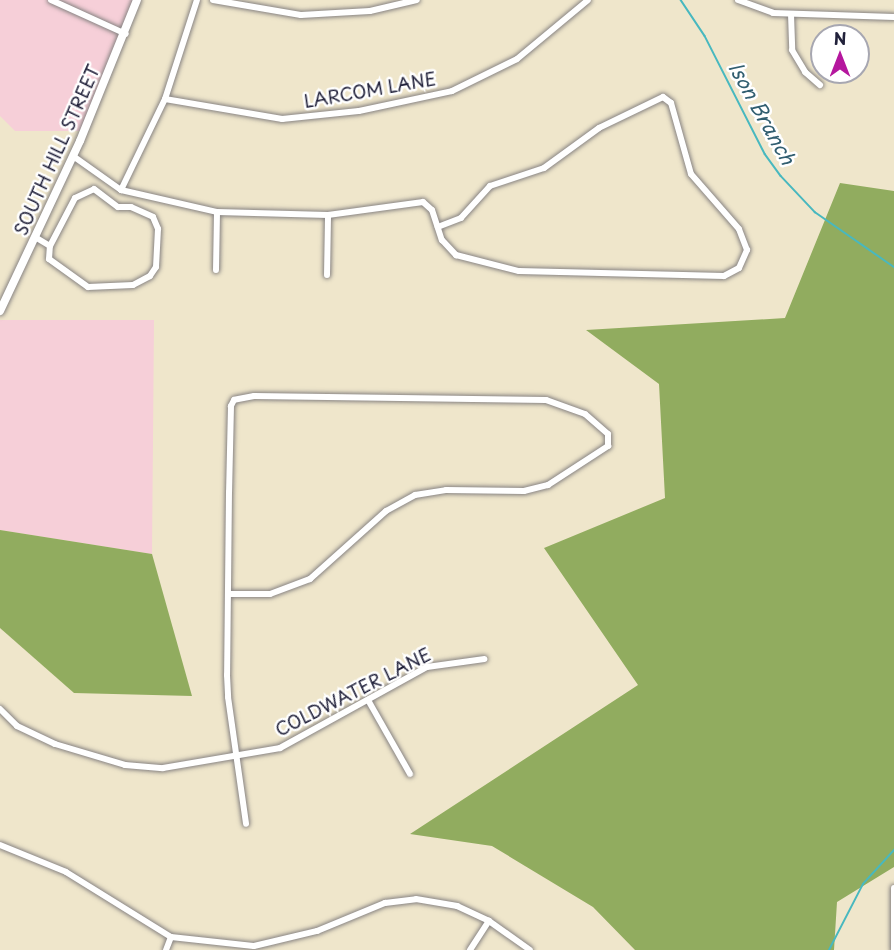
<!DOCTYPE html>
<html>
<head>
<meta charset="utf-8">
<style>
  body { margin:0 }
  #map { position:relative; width:894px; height:950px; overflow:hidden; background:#efe6cb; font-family:"Playpen Sans",sans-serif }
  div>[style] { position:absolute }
  .built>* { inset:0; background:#f6cfd8 }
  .forest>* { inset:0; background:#91ac5f }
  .stream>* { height:1.5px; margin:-0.75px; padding:0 0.75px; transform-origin:0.75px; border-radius:0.75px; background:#48b8bf }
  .roads { filter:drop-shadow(0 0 2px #888483) drop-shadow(0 0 2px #888483) }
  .minor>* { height:6px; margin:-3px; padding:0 3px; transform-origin:3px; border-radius:3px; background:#fff }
  .major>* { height:8px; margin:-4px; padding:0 4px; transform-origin:4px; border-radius:4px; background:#fff }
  span { translate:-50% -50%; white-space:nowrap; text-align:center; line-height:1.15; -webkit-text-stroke:5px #fff; paint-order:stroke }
  .street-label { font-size:18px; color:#22223b }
  .water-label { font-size:20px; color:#315e70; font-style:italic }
  .north { position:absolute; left:810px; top:24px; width:60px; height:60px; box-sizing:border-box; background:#fff; border:2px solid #a7a7b1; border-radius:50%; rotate:0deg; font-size:16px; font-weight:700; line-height:24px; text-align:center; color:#22223b }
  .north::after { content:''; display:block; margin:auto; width:21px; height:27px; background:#b5179e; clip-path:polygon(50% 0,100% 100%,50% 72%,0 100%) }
</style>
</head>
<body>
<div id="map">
  <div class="built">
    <div style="clip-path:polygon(0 0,135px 0,82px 131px,15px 131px,0 116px)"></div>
    <div style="clip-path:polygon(0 320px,154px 320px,152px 554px,0 530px)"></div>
  </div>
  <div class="forest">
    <div style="clip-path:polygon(840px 183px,894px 191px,894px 867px,837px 902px,834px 950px,635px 950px,593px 907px,492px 846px,410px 834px,638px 685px,544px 548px,665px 498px,659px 384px,586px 330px,785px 318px)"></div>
    <div style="clip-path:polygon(0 530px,152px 554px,192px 696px,74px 693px,0 628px)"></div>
  </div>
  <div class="stream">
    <div style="left:681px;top:0;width:43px;rotate:56.3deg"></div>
    <div style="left:705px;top:36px;width:132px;rotate:63deg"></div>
    <div style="left:765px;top:154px;width:27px;rotate:54deg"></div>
    <div style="left:781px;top:176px;width:50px;rotate:46.6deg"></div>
    <div style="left:815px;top:212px;width:96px;rotate:34.8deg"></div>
    <div style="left:829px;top:950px;width:74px;rotate:-62.7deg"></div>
    <div style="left:863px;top:884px;width:46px;rotate:-47.6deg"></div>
  </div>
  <div class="roads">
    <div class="minor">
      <div style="left:51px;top:0;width:82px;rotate:24.4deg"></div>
      <div style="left:213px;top:0;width:89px;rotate:9.7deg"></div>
      <div style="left:301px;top:15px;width:69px;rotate:-3.3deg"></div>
      <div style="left:370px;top:11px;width:48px;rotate:-13.2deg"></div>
      <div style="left:738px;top:0;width:37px;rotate:20deg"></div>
      <div style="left:773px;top:13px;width:121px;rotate:1.9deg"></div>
      <div style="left:791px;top:14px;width:36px;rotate:88deg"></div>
      <div style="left:792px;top:50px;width:26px;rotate:59deg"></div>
      <div style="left:805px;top:72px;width:20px;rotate:41deg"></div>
      <div style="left:165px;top:99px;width:119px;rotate:9.7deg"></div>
      <div style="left:282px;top:119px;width:77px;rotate:-5.9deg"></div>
      <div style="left:359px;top:111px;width:95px;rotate:-12.1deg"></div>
      <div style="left:452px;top:91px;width:72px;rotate:-26.2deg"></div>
      <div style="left:517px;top:59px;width:92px;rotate:-39.7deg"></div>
      <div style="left:73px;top:156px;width:59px;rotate:35.3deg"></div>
      <div style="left:121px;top:190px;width:98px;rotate:12.9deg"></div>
      <div style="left:217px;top:212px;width:111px;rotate:1.5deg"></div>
      <div style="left:328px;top:215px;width:96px;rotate:-7.8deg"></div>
      <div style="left:423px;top:202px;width:12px;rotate:42deg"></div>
      <div style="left:432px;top:210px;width:32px;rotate:72deg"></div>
      <div style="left:442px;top:240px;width:21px;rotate:47deg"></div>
      <div style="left:456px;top:255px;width:65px;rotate:14.3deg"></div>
      <div style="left:519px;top:271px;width:205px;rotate:1.4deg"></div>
      <div style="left:724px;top:276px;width:17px;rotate:-28deg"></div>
      <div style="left:739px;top:268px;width:20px;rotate:-66deg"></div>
      <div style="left:747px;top:250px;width:22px;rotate:-111deg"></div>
      <div style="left:739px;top:229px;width:73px;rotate:-131.1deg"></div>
      <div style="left:691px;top:174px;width:74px;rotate:-105.7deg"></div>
      <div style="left:671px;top:103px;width:10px;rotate:-143deg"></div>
      <div style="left:663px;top:97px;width:71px;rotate:154.2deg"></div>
      <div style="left:599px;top:128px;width:68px;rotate:144deg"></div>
      <div style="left:544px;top:168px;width:57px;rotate:161.6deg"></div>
      <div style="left:490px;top:186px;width:43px;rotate:132.2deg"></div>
      <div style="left:461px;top:218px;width:25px;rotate:159deg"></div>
      <div style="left:94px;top:189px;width:30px;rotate:37deg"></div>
      <div style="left:118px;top:207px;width:13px"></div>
      <div style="left:131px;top:207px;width:24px;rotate:24deg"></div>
      <div style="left:153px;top:217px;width:13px;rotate:67deg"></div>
      <div style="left:158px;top:229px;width:38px;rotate:93deg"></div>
      <div style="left:156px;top:267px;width:11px;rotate:124deg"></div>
      <div style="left:150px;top:276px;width:19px;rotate:152deg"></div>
      <div style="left:133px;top:285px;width:45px;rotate:177.5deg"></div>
      <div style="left:88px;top:287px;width:48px;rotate:-144.3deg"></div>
      <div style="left:49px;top:259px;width:13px;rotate:-86deg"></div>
      <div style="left:50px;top:246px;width:54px;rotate:-62.5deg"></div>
      <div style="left:75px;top:198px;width:21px;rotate:-25deg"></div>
      <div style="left:121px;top:190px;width:101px;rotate:-64.2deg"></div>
      <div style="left:165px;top:99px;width:104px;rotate:-72.1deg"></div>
      <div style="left:35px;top:237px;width:17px;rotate:31deg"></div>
      <div style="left:216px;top:270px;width:58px;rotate:-89deg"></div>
      <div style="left:327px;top:275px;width:60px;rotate:-89deg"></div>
      <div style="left:228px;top:594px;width:42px"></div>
      <div style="left:270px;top:594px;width:43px;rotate:-20.6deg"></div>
      <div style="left:310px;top:579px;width:102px;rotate:-41.8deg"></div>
      <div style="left:386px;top:511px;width:33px;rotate:-29deg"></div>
      <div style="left:415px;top:495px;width:31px;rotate:-9deg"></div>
      <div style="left:446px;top:490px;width:78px;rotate:0.7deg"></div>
      <div style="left:524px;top:491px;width:25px;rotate:-14deg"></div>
      <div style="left:548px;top:485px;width:72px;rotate:-33deg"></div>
      <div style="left:608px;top:446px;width:12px;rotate:-90deg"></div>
      <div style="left:608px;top:434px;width:30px;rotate:-139deg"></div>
      <div style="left:585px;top:414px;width:41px;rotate:-160.3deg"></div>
      <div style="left:546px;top:400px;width:292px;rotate:-179.2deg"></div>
      <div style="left:254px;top:396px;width:20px;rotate:169deg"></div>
      <div style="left:234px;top:400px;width:7px;rotate:117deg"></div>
      <div style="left:231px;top:406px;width:86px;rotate:91.3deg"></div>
      <div style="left:229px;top:492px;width:183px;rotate:90.6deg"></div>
      <div style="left:227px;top:675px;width:22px;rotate:87deg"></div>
      <div style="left:228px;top:697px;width:128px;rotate:81.9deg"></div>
      <div style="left:368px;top:700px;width:85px;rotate:60.4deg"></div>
      <div style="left:0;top:709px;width:24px;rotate:45deg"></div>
      <div style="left:17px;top:726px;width:42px;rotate:25.3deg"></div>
      <div style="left:55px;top:744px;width:73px;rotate:16.7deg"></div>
      <div style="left:125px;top:765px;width:38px;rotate:5deg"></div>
      <div style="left:163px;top:768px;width:119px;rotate:-9.7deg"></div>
      <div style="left:280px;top:748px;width:168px;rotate:-28.9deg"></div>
      <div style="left:427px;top:667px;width:58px;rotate:-8deg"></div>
      <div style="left:0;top:845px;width:71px;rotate:22.2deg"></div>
      <div style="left:66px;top:872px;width:123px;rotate:31.8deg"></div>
      <div style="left:171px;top:937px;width:83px;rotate:6.2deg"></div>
      <div style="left:254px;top:946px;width:65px;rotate:-13.4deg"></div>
      <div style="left:317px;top:931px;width:74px;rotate:-22.4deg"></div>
      <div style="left:385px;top:903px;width:31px;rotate:-7deg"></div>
      <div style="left:416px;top:899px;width:42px;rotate:9.7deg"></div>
      <div style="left:457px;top:906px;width:35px;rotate:25deg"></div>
      <div style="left:489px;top:921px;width:50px;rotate:35.3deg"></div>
      <div style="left:166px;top:950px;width:14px;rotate:-69deg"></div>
      <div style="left:470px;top:950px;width:35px;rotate:-57deg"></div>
      <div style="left:894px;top:950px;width:62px;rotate:-90deg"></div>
    </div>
    <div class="major">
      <div style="left:0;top:311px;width:188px;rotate:-64.8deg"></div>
      <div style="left:80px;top:141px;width:152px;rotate:-68deg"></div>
    </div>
  </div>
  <div class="street-label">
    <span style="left:370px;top:90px;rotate:-10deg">LARCOM LANE</span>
    <span style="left:57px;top:150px;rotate:-66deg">SOUTH HILL STREET</span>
    <span style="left:353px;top:692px;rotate:-27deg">COLDWATER LANE</span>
  </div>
  <div class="water-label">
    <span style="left:762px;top:113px;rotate:61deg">Ison Branch</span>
  </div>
  <div class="north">N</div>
</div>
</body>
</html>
